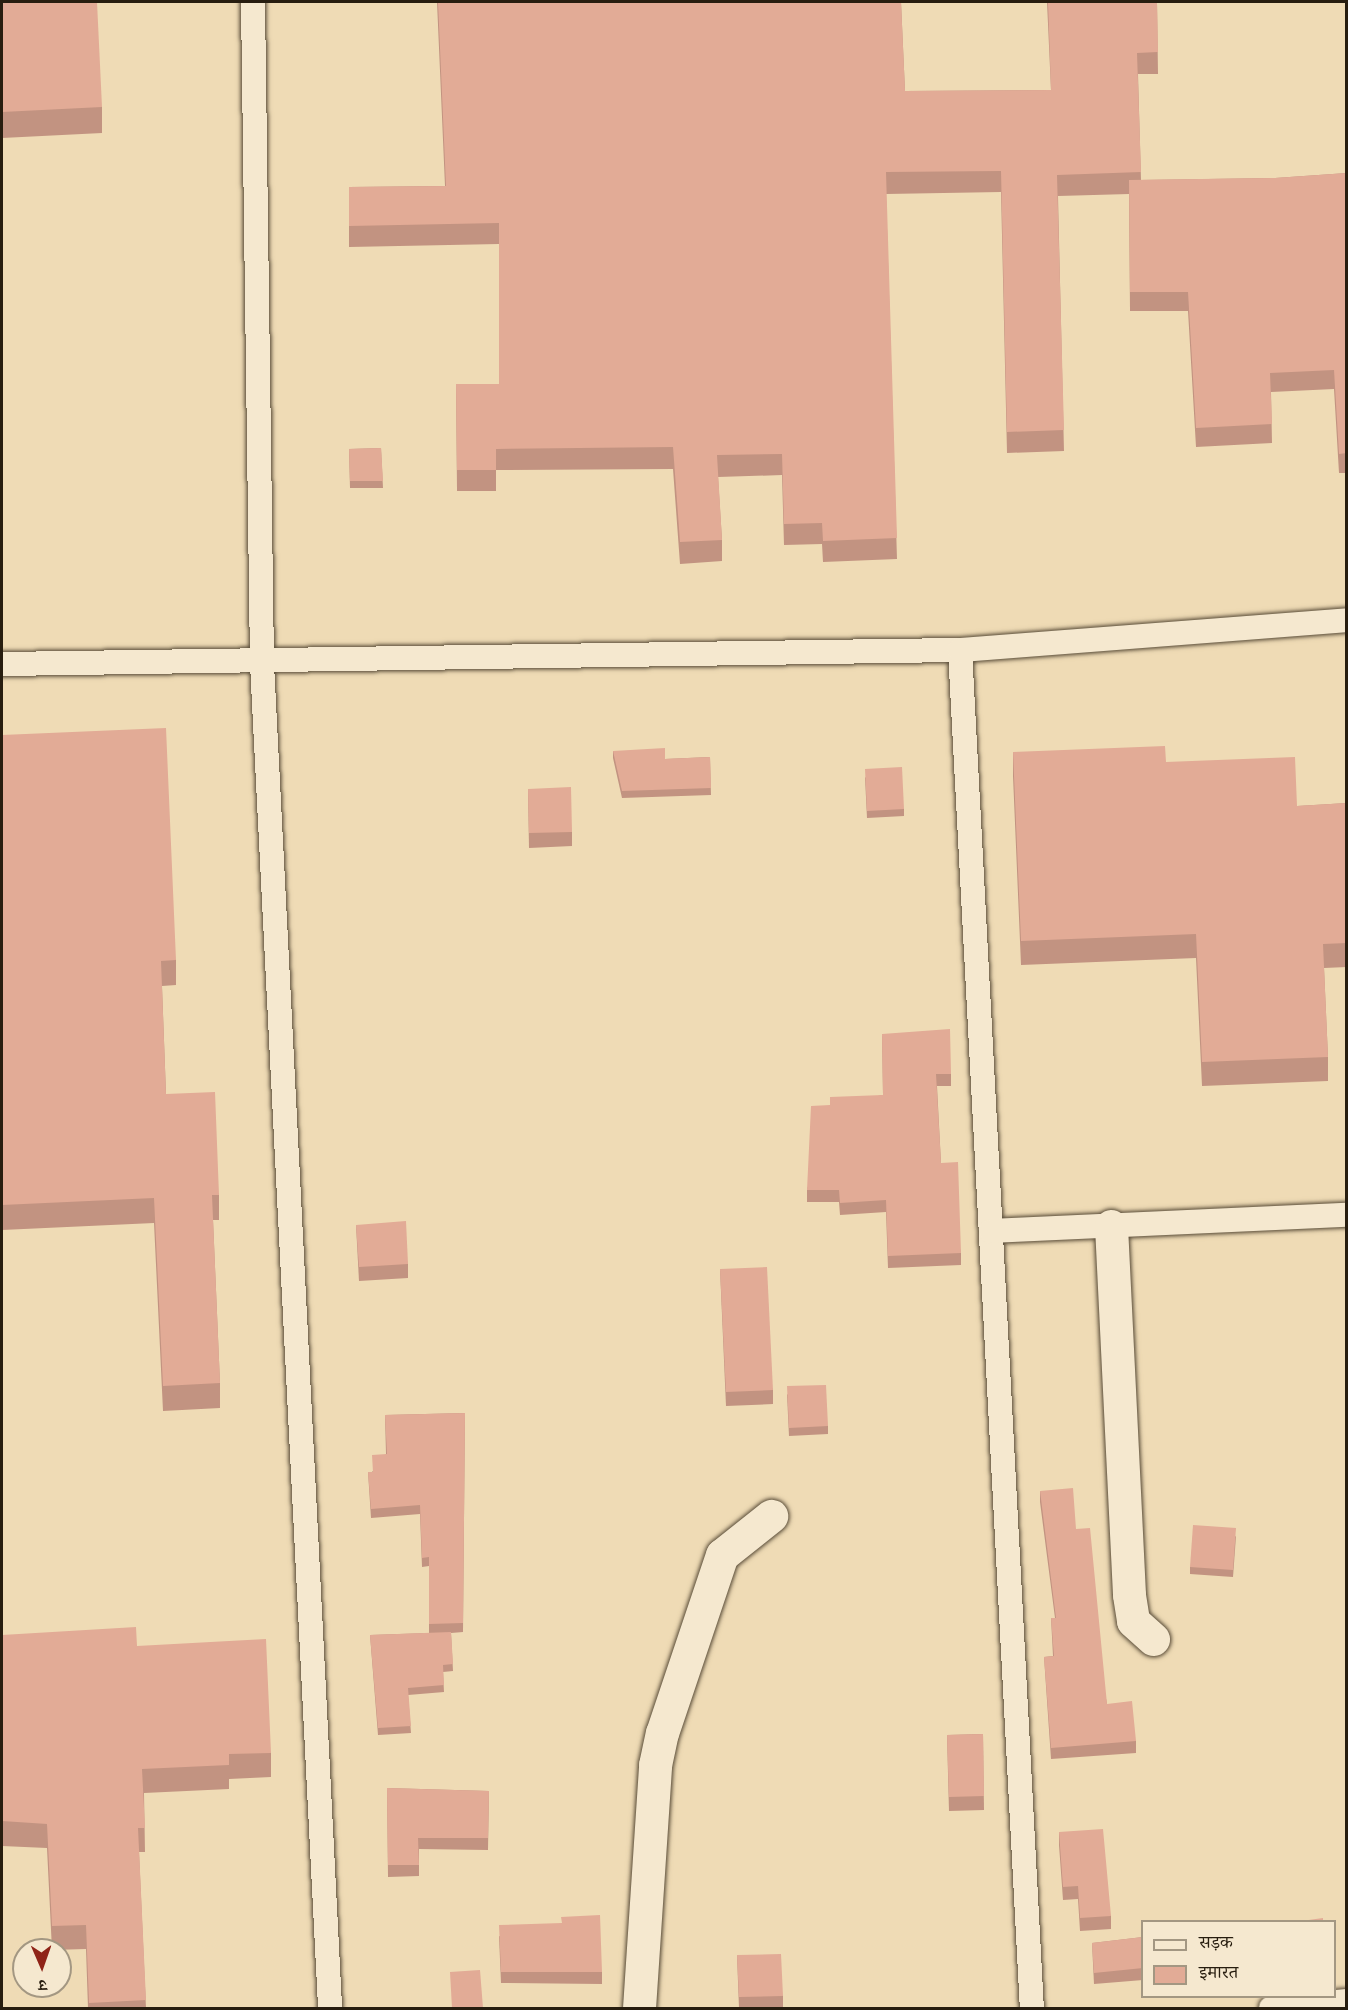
<!DOCTYPE html>
<html>
<head>
<meta charset="utf-8">
<style>
  body { margin:0 }
  #map { position:relative; width:1348px; height:2010px; overflow:hidden; background:#efdbb5; font-family:"Old Standard TT","Noto Serif Devanagari",serif }
  div>[style] { position:absolute }
  .roads { filter:drop-shadow(0 0 2px #594c38) drop-shadow(0 0 2px #594c38) }
  .lane>* { height:24px; margin:-12px; padding:0 12px; transform-origin:12px; border-radius:12px; background:#f5e8cf }
  .street>* { height:33px; margin:-16.5px; padding:0 16.5px; transform-origin:16.5px; border-radius:16.5px; background:#f5e8cf }
  .wall>* { inset:0; background:#c29381 }
  .building>* { inset:0; background:#e2ab96 }
  span { translate:-50% -50%; white-space:nowrap; text-align:center; line-height:1.15; -webkit-text-stroke:4.5px #f5e8cf; paint-order:stroke }
  .frame { position:absolute; inset:0; border:3px solid #271d0f; pointer-events:none }
  .legend { position:absolute; left:1141px; top:1920px; width:195px; height:78px; box-sizing:border-box; background:#f5e8cf; border:2px solid #a39782; margin:0; padding:8px 10px; list-style:none; font-size:18px; color:#271d0f }
  .legend li { display:flex; align-items:center; gap:12px; height:30px }
  .legend b { width:30px; border:2px solid #a39782 }
  .north { position:absolute; left:12px; top:1938px; width:60px; height:60px; box-sizing:border-box; background:#f5e8cf; border:2px solid #a39782; border-radius:50%; rotate:178deg; font-size:16px; font-weight:700; line-height:24px; text-align:center; color:#271d0f }
  .north::after { content:''; display:block; margin:auto; width:21px; height:27px; background:#8f2418; clip-path:polygon(50% 0,100% 100%,50% 72%,0 100%) }
</style>
</head>
<body>
<div id="map">
  <div class="roads">
    <div class="lane">
      <div style="left:253px;top:2px;width:662px;rotate:89.22deg"></div>
      <div style="left:262px;top:664px;width:1346px;rotate:87.1deg"></div>
      <div style="left:960px;top:650px;width:1360px;rotate:86.97deg"></div>
      <div style="left:2px;top:664px;width:958px;rotate:-0.84deg"></div>
      <div style="left:960px;top:650px;width:387px;rotate:-4.4deg"></div>
      <div style="left:991px;top:1231px;width:355px;rotate:-2.6deg"></div>
      <div style="left:1271px;top:2008px;width:75px;rotate:-5.3deg"></div>
    </div>
    <div class="street">
      <div style="left:1111px;top:1226px;width:369px;rotate:87.2deg"></div>
      <div style="left:1129px;top:1595px;width:26px;rotate:81deg"></div>
      <div style="left:1133px;top:1621px;width:27px;rotate:42deg"></div>
      <div style="left:639px;top:2008px;width:244px;rotate:-86.2deg"></div>
      <div style="left:655px;top:1765px;width:33px;rotate:-78deg"></div>
      <div style="left:662px;top:1733px;width:188px;rotate:-71.4deg"></div>
      <div style="left:722px;top:1555px;width:63px;rotate:-38.5deg"></div>
    </div>
  </div>
  <div class="wall">
    <div style="clip-path:polygon(2px 2px,102px 107px,102px 133px,2px 138px)"></div>
    <div style="clip-path:polygon(437px 2px,901px 2px,905px 91px,1051px 90px,1047px 2px,1157px 2px,1158px 74px,1138px 74px,1141px 180px,1275px 178px,1347px 173px,1347px 473px,1339px 473px,1334px 389px,1271px 392px,1272px 443px,1196px 447px,1188px 311px,1130px 311px,1129px 194px,1058px 196px,1064px 451px,1007px 453px,1001px 192px,886px 194px,897px 559px,823px 562px,822px 544px,784px 545px,782px 475px,718px 477px,722px 540px,722px 561px,680px 564px,673px 469px,496px 470px,496px 491px,457px 491px,456px 384px,499px 384px,499px 244px,349px 247px,349px 187px,445px 186px)"></div>
    <div style="clip-path:polygon(381px 448px,383px 488px,350px 488px,349px 449px)"></div>
    <div style="clip-path:polygon(2px 735px,176px 960px,176px 985px,162px 986px,166px 1094px,219px 1195px,219px 1220px,213px 1220px,220px 1383px,220px 1408px,163px 1411px,154px 1223px,2px 1230px)"></div>
    <div style="clip-path:polygon(613px 751px,665px 759px,710px 757px,711px 795px,622px 798px,613px 758px)"></div>
    <div style="clip-path:polygon(1013px 752px,1166px 762px,1297px 806px,1347px 803px,1347px 967px,1324px 968px,1328px 1057px,1328px 1081px,1202px 1086px,1196px 958px,1021px 965px,1013px 776px)"></div>
    <div style="clip-path:polygon(865px 777px,904px 809px,904px 816px,867px 818px)"></div>
    <div style="clip-path:polygon(528px 789px,572px 832px,572px 846px,529px 848px)"></div>
    <div style="clip-path:polygon(882px 1034px,951px 1074px,951px 1086px,937px 1086px,941px 1163px,961px 1253px,961px 1265px,888px 1268px,886px 1212px,840px 1215px,839px 1202px,807px 1202px,807px 1190px,830px 1105px,883px 1095px)"></div>
    <div style="clip-path:polygon(356px 1225px,408px 1264px,408px 1278px,359px 1281px)"></div>
    <div style="clip-path:polygon(720px 1269px,773px 1390px,773px 1404px,726px 1406px)"></div>
    <div style="clip-path:polygon(787px 1394px,828px 1426px,828px 1434px,789px 1436px)"></div>
    <div style="clip-path:polygon(465px 1413px,463px 1632px,451px 1633px,453px 1671px,443px 1672px,444px 1692px,408px 1695px,411px 1733px,378px 1735px,370px 1635px,429px 1633px,429px 1566px,422px 1567px,420px 1514px,371px 1518px,368px 1472px,372px 1472px,386px 1454px,385px 1415px)"></div>
    <div style="clip-path:polygon(1040px 1491px,1076px 1529px,1107px 1704px,1136px 1741px,1136px 1753px,1051px 1759px,1044px 1657px,1053px 1656px,1051px 1618px,1055px 1618px,1040px 1502px)"></div>
    <div style="clip-path:polygon(1236px 1536px,1233px 1577px,1190px 1574px,1190px 1567px)"></div>
    <div style="clip-path:polygon(2px 1635px,137px 1646px,271px 1753px,271px 1777px,229px 1779px,229px 1789px,144px 1793px,145px 1852px,139px 1852px,146px 2008px,88px 2008px,86px 1949px,52px 1950px,47px 1848px,2px 1846px)"></div>
    <div style="clip-path:polygon(983px 1734px,984px 1810px,949px 1811px,947px 1735px)"></div>
    <div style="clip-path:polygon(387px 1788px,489px 1791px,488px 1850px,419px 1849px,419px 1876px,388px 1877px)"></div>
    <div style="clip-path:polygon(1059px 1832px,1111px 1916px,1111px 1929px,1080px 1931px,1078px 1899px,1063px 1900px,1059px 1845px)"></div>
    <div style="clip-path:polygon(499px 1936px,602px 1972px,602px 1984px,501px 1983px)"></div>
    <div style="clip-path:polygon(1143px 1937px,1143px 1980px,1094px 1984px,1092px 1943px)"></div>
    <div style="clip-path:polygon(737px 1955px,783px 1996px,783px 2008px,739px 2008px)"></div>
  </div>
  <div class="building">
    <div style="clip-path:polygon(2px 2px,97px 2px,102px 107px,2px 112px)"></div>
    <div style="clip-path:polygon(438px 2px,901px 2px,905px 91px,1051px 90px,1048px 2px,1157px 2px,1158px 52px,1137px 53px,1141px 172px,1057px 175px,1064px 430px,1007px 432px,1001px 171px,886px 172px,897px 538px,823px 541px,822px 523px,784px 524px,782px 454px,717px 455px,722px 540px,680px 542px,673px 447px,496px 449px,496px 470px,457px 470px,456px 384px,499px 384px,499px 223px,349px 226px,349px 187px,446px 186px)"></div>
    <div style="clip-path:polygon(1347px 173px,1347px 453px,1339px 454px,1334px 370px,1270px 373px,1272px 424px,1196px 428px,1188px 292px,1130px 292px,1129px 180px,1275px 178px)"></div>
    <div style="clip-path:polygon(381px 448px,383px 481px,350px 481px,349px 449px)"></div>
    <div style="clip-path:polygon(166px 728px,176px 960px,161px 961px,166px 1094px,215px 1092px,219px 1195px,212px 1195px,220px 1383px,163px 1386px,154px 1198px,2px 1205px,2px 735px)"></div>
    <div style="clip-path:polygon(1165px 746px,1166px 762px,1295px 757px,1297px 806px,1347px 803px,1347px 943px,1323px 944px,1328px 1057px,1202px 1062px,1196px 934px,1021px 941px,1013px 752px)"></div>
    <div style="clip-path:polygon(665px 748px,665px 759px,710px 757px,711px 788px,622px 791px,613px 751px)"></div>
    <div style="clip-path:polygon(902px 767px,904px 809px,867px 811px,865px 769px)"></div>
    <div style="clip-path:polygon(571px 787px,572px 832px,529px 833px,528px 789px)"></div>
    <div style="clip-path:polygon(950px 1029px,951px 1074px,936px 1074px,941px 1163px,958px 1162px,961px 1253px,888px 1256px,886px 1200px,840px 1203px,839px 1190px,807px 1190px,811px 1106px,830px 1105px,830px 1097px,883px 1095px,882px 1034px)"></div>
    <div style="clip-path:polygon(406px 1221px,408px 1264px,359px 1267px,356px 1225px)"></div>
    <div style="clip-path:polygon(767px 1267px,773px 1390px,726px 1392px,720px 1269px)"></div>
    <div style="clip-path:polygon(826px 1385px,828px 1426px,789px 1428px,787px 1386px)"></div>
    <div style="clip-path:polygon(465px 1413px,463px 1623px,429px 1624px,429px 1557px,422px 1558px,420px 1505px,371px 1509px,368px 1472px,373px 1472px,372px 1455px,387px 1454px,385px 1415px)"></div>
    <div style="clip-path:polygon(1073px 1488px,1076px 1529px,1090px 1528px,1107px 1704px,1132px 1701px,1136px 1741px,1051px 1748px,1044px 1657px,1054px 1656px,1051px 1618px,1056px 1618px,1040px 1491px)"></div>
    <div style="clip-path:polygon(1193px 1525px,1236px 1528px,1233px 1570px,1190px 1567px)"></div>
    <div style="clip-path:polygon(136px 1627px,137px 1646px,266px 1639px,271px 1753px,229px 1754px,229px 1765px,142px 1769px,145px 1828px,138px 1828px,146px 2000px,89px 2003px,86px 1925px,52px 1926px,47px 1824px,2px 1821px,2px 1635px)"></div>
    <div style="clip-path:polygon(451px 1632px,453px 1664px,443px 1665px,444px 1685px,408px 1688px,411px 1726px,378px 1728px,370px 1635px)"></div>
    <div style="clip-path:polygon(983px 1734px,984px 1796px,949px 1797px,947px 1735px)"></div>
    <div style="clip-path:polygon(387px 1788px,489px 1791px,488px 1838px,418px 1838px,419px 1865px,388px 1865px)"></div>
    <div style="clip-path:polygon(1103px 1829px,1111px 1916px,1080px 1918px,1078px 1886px,1063px 1887px,1059px 1832px)"></div>
    <div style="clip-path:polygon(600px 1915px,602px 1972px,501px 1972px,499px 1925px,562px 1923px,561px 1917px)"></div>
    <div style="clip-path:polygon(1323px 1918px,1323px 1922px,1294px 1922px)"></div>
    <div style="clip-path:polygon(1143px 1937px,1143px 1968px,1094px 1973px,1092px 1943px)"></div>
    <div style="clip-path:polygon(781px 1954px,783px 1996px,739px 1997px,737px 1955px)"></div>
    <div style="clip-path:polygon(480px 1970px,483px 2008px,452px 2008px,450px 1972px)"></div>
  </div>
  <div class="frame"></div>
  <ul class="legend">
  <li><b style="height:8px;background:#f5e8cf"></b>सड़क</li>
  <li><b style="height:16px;background:#e2ab96"></b>इमारत</li>
  </ul>
  <div class="north">उ</div>
</div>
</body>
</html>
